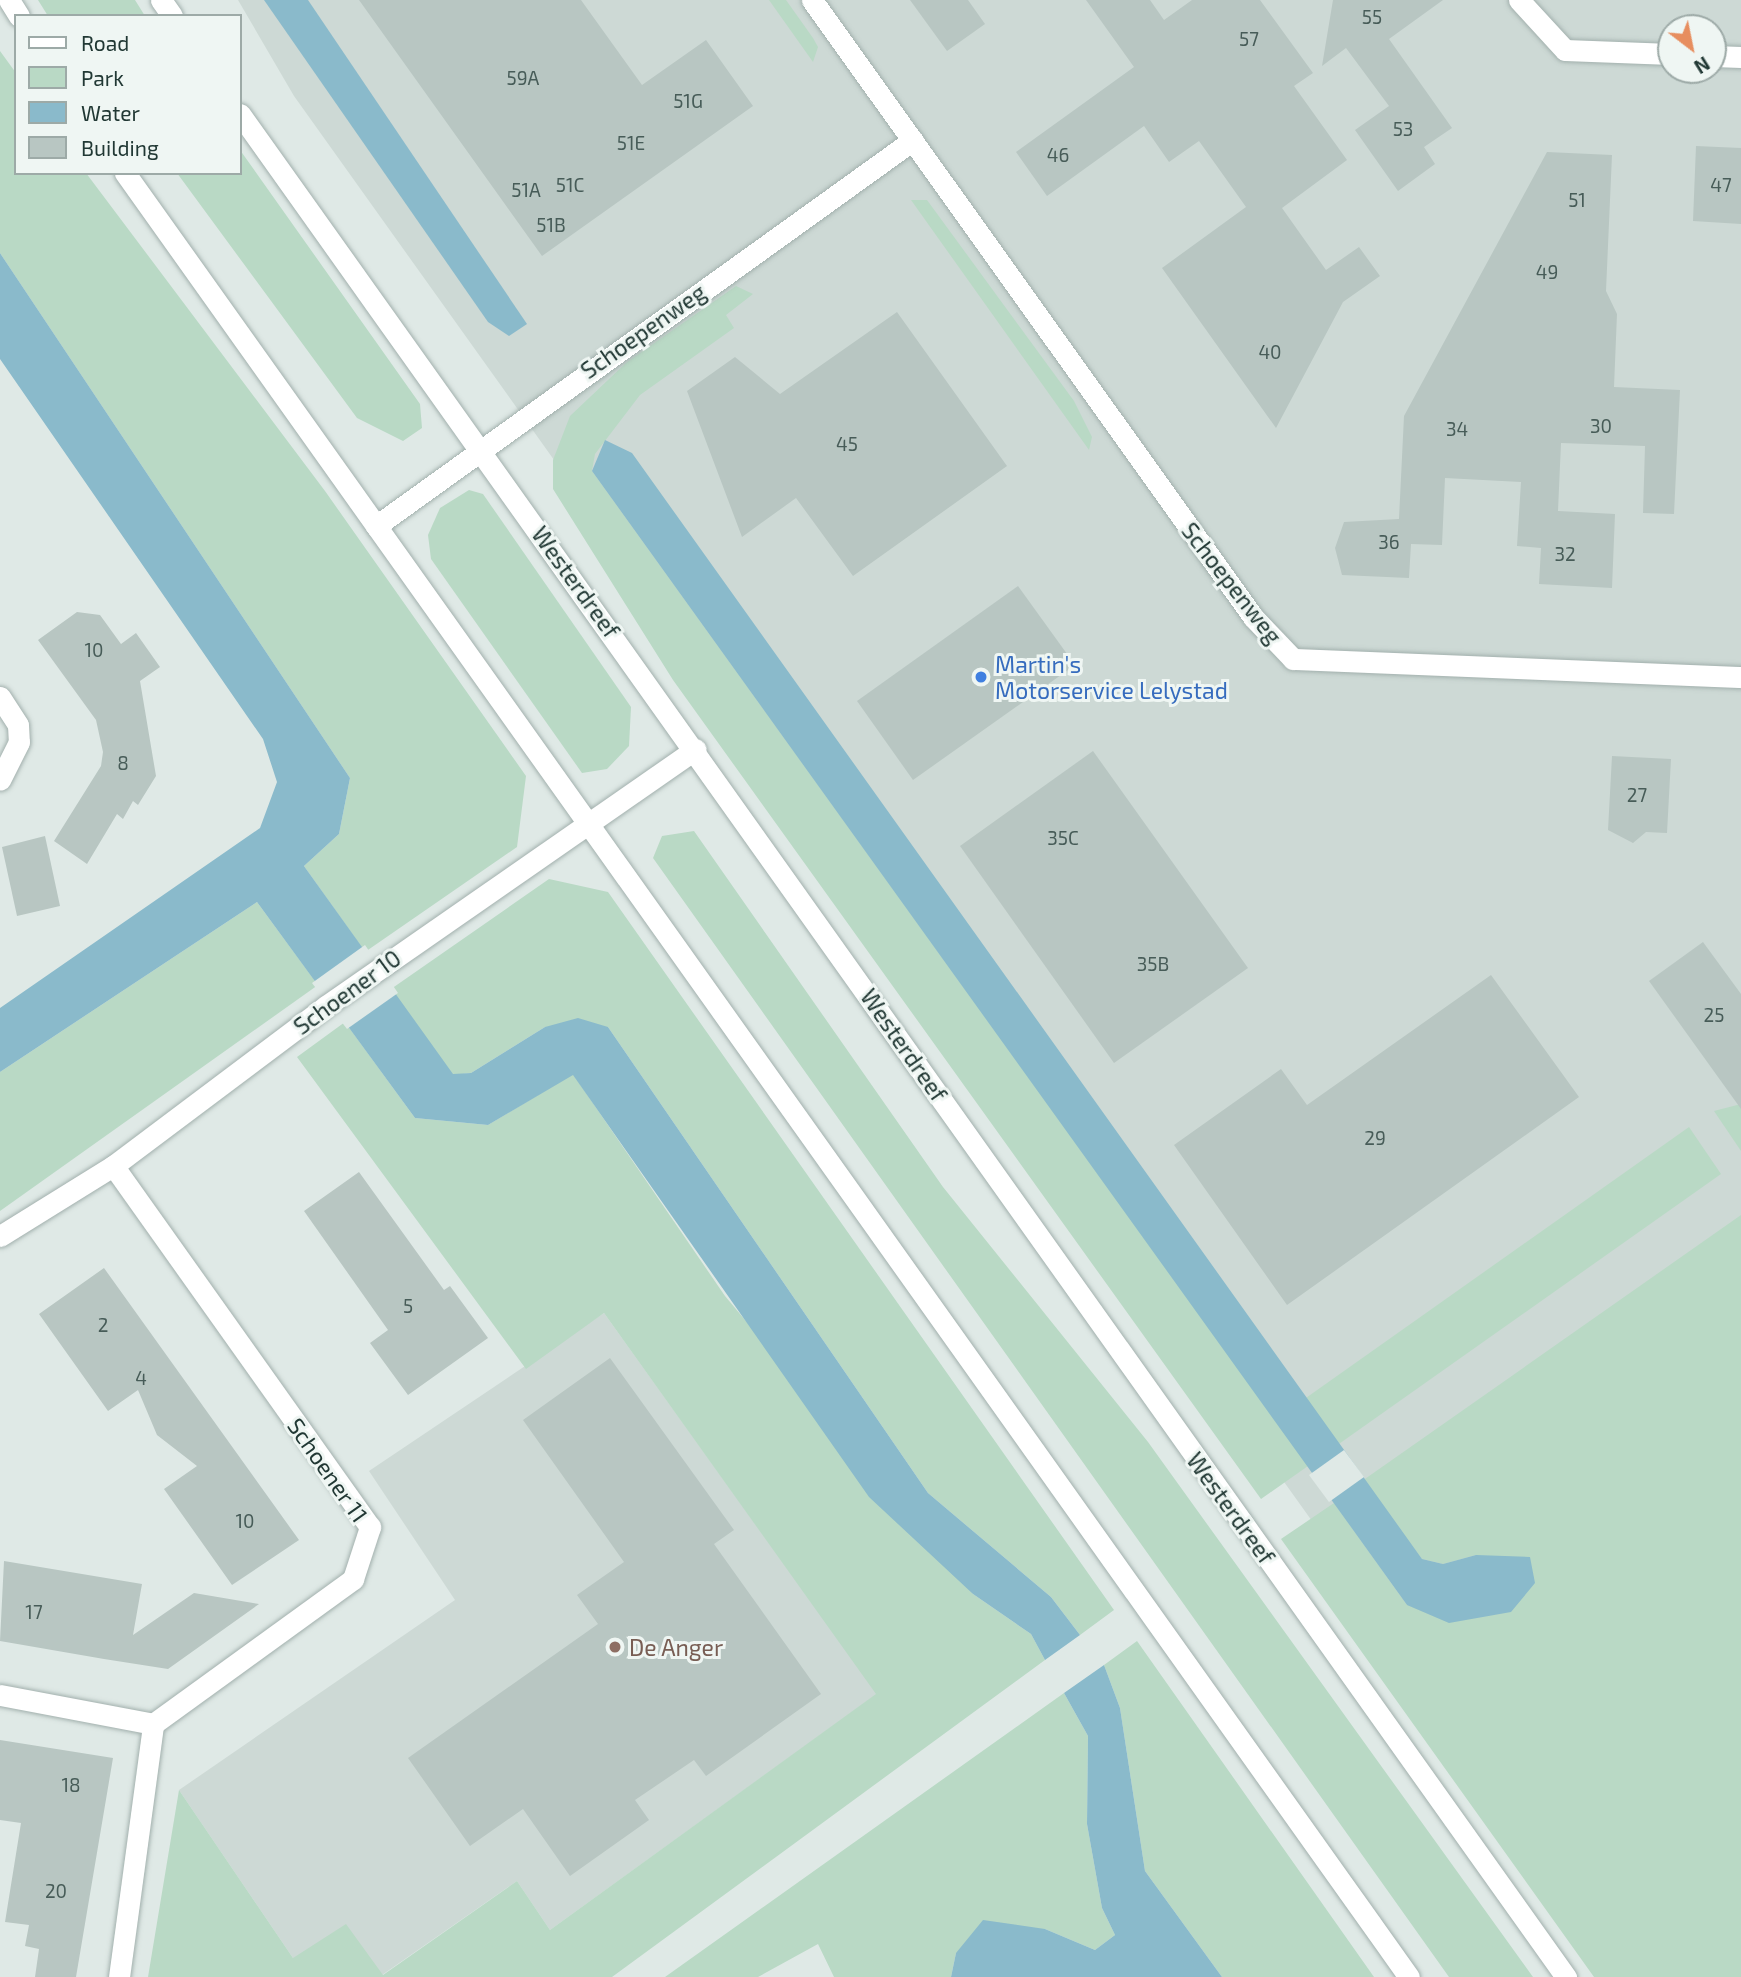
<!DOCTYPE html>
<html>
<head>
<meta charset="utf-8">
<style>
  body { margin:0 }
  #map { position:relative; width:1741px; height:1977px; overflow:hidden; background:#dfe9e6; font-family:"Exo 2",sans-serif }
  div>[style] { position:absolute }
  .built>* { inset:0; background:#cdd9d5 }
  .green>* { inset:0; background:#b9d9c5 }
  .water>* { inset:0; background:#8abacb }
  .pier>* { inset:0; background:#dfe9e6 }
  .building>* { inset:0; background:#b8c6c2 }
  .roads { filter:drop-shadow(0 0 2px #a2b0ad) drop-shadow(0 0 2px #a2b0ad) }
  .street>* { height:21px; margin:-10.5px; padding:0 10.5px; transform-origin:10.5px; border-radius:10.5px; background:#fff }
  .secondary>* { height:21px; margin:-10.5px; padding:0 10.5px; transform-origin:10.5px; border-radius:10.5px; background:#fff }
  .dots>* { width:19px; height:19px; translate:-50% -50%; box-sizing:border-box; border:4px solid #eff6f3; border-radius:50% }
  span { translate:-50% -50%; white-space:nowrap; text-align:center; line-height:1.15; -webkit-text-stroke:6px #eff6f3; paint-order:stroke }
  .number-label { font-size:19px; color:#475c58 }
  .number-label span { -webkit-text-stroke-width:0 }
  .street-label { font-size:23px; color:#213834 }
  .shop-label { font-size:23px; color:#366cbe }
  .left { translate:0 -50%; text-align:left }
  .education-label { font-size:23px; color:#785e54 }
  .legend { position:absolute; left:14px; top:14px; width:228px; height:161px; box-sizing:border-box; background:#eff6f3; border:2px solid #9daaa7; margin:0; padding:9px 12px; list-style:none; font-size:21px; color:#213834 }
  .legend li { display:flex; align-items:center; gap:14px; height:35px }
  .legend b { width:35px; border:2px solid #9daaa7 }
  .north { position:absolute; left:1657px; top:14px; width:70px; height:70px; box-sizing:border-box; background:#eff6f3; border:2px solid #9daaa7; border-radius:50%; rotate:148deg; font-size:19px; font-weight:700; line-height:28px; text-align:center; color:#213834 }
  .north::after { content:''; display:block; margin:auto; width:24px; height:32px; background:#e78e5f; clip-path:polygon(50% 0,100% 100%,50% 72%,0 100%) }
</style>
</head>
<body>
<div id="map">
  <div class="built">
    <div style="clip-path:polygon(evenodd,238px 0,1741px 0,1741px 1680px,1501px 1798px,1322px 1535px,294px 96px,238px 0,1671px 28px,1713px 28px,1713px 70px,1671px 70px,1671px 28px)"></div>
    <div style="clip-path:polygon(604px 1313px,877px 1694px,550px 1930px,517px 1881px,382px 1975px,293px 1958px,179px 1790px,455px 1600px,369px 1471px)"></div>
  </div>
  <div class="green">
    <div style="clip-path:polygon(38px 0,135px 0,145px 16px,48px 16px)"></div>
    <div style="clip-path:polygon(769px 0,786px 0,813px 38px,818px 47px,813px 62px)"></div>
    <div style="clip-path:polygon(0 51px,16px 73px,16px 173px,86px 173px,325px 491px,526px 776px,517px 847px,365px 952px,304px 866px,339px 834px,350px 778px,0 253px)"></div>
    <div style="clip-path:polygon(240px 150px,420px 404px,422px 428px,403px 441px,357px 418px,177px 173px,240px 173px)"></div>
    <div style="clip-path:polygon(911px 200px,927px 200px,1074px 401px,1092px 437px,1089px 450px)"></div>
    <div style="clip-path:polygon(736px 286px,753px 294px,726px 315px,734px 328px,640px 395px,595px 454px,592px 471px,1308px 1466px,1261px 1499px,673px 680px,553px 489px,553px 460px,570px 416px,627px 362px)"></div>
    <div style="clip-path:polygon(469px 490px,483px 494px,631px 707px,629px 746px,607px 769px,582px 773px,431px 559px,428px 535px,440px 508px)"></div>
    <div style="clip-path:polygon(694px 831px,943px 1187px,1148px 1442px,1533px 1977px,1449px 1977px,653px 858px,662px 836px)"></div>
    <div style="clip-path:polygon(549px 879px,608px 892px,1114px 1610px,1080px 1635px,1051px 1597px,928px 1493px,608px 1027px,545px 1027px,471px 1073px,453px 1075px,391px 989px)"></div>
    <div style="clip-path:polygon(257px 902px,318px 985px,0 1211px,0 1072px)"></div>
    <div style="clip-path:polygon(345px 1022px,415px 1118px,488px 1125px,573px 1074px,725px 1296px,973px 1594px,1031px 1634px,1045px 1660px,612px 1977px,148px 1977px,179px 1790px,293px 1958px,346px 1924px,383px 1975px,517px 1881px,550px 1930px,876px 1694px,604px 1313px,526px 1369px,297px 1057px)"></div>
    <div style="clip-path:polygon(1741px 1104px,1741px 1151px,1714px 1111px)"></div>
    <div style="clip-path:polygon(1689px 1127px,1721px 1174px,1336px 1446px,1303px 1400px)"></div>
    <div style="clip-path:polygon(1741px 1215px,1741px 1977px,1594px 1977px,1281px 1539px,1334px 1503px,1407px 1605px,1476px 1555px,1443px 1564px,1422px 1559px,1362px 1481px)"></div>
    <div style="clip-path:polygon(1137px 1641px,1374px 1977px,1222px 1977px,1145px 1871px,1120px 1708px,1104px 1665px)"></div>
    <div style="clip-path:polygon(1064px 1693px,1088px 1736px,1087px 1824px,1102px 1908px,1115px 1935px,1095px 1950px,1045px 1929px,956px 1953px,951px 1977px,834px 1977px,818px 1944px,758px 1977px,665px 1977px)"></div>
  </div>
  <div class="water">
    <div style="clip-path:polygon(264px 0,308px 0,527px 324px,509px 336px,488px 322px)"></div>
    <div style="clip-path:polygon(0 253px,350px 778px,339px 834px,304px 866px,453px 1074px,471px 1073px,545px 1027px,578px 1018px,608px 1027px,928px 1493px,1051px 1597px,1080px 1635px,1045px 1660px,1031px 1634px,973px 1594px,869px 1497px,573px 1075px,488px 1125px,415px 1118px,257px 902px,0 1072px,0 1008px,260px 828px,277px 782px,263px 739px,0 359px)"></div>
    <div style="clip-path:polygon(605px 440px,632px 453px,1422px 1559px,1443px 1564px,1476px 1555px,1530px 1557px,1535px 1583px,1511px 1612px,1449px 1623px,1407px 1605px,592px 471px)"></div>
    <div style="clip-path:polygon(1104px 1665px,1120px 1708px,1145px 1871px,1222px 1977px,951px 1977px,956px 1953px,983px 1920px,1045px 1929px,1095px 1950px,1115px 1935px,1102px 1908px,1087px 1824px,1088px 1736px,1064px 1693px)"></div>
  </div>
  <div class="pier">
    <div style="clip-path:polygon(365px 945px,398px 993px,347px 1029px,312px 983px)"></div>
    <div style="clip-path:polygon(1344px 1450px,1364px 1477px,1329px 1502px,1309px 1475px)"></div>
  </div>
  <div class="building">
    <div style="clip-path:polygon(359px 0,581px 0,642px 85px,706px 40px,753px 106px,542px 256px)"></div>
    <div style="clip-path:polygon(910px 0,968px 0,985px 24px,947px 51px)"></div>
    <div style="clip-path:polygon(1086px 0,1150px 0,1164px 20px,1192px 0,1260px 0,1313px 73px,1294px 86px,1347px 160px,1282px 208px,1326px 270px,1359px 247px,1380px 276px,1343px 302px,1276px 428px,1162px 268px,1246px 207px,1199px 141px,1169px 162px,1144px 126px,1047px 196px,1016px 152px,1134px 67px)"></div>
    <div style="clip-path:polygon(1333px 0,1443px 0,1389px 39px,1452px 128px,1424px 147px,1435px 164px,1398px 191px,1355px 130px,1389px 106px,1346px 48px,1322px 66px)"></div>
    <div style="clip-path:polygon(1696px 146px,1741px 148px,1741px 224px,1693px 221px)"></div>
    <div style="clip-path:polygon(1547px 152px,1612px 155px,1606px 291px,1617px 314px,1614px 387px,1680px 390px,1674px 514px,1643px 513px,1645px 446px,1561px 443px,1558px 511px,1615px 514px,1612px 588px,1539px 584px,1541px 548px,1517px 546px,1521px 482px,1445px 478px,1442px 545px,1411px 544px,1409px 578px,1342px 575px,1335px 548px,1344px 522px,1399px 519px,1404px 416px)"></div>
    <div style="clip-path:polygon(897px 312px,1007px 466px,853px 576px,796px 498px,742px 537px,687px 391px,735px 357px,780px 394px)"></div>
    <div style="clip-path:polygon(1018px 586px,1075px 665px,913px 780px,857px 701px)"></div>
    <div style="clip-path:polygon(77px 612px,100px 615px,121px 644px,136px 633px,160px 667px,140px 681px,156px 776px,138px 805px,133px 801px,123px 819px,117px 814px,87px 864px,54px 841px,101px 766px,103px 752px,96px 720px,38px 640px)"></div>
    <div style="clip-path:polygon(1093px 751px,1248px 968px,1114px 1063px,960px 846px)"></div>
    <div style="clip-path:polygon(1612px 756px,1671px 759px,1667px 833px,1646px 832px,1633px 843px,1608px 830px)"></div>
    <div style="clip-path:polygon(45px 836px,60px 906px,17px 916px,2px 847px)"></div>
    <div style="clip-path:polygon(1703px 942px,1741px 994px,1741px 1109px,1649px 981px)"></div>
    <div style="clip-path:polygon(1491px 975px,1579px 1097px,1287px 1305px,1174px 1145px,1281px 1069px,1307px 1105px)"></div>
    <div style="clip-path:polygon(359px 1172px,444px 1290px,450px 1286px,488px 1338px,408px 1395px,370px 1343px,388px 1330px,304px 1211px)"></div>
    <div style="clip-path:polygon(104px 1268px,299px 1540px,232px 1585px,164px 1489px,197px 1466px,157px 1435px,138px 1390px,108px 1411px,39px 1314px)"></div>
    <div style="clip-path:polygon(610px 1358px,734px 1530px,714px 1544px,821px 1694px,706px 1776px,694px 1760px,635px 1800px,649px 1820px,570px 1876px,523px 1809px,470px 1846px,408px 1758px,598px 1624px,577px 1595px,624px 1562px,523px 1420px)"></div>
    <div style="clip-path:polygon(4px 1561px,142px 1584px,133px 1635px,194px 1593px,259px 1604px,168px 1669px,104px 1659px,0 1641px)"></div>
    <div style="clip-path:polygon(0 1740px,113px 1758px,76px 1977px,35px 1977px,39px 1949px,25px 1946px,29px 1925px,5px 1922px,21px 1823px,0 1820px)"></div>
  </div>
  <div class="roads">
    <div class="street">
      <div style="left:812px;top:0;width:758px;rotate:54.44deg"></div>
      <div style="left:1253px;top:617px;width:58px;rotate:46.4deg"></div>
      <div style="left:1293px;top:659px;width:448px;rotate:2.3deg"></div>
      <div style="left:1519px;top:0;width:68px;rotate:47.4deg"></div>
      <div style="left:1565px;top:50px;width:106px;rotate:2.2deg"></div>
      <div style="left:1713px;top:56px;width:28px;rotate:2deg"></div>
      <div style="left:376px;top:526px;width:661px;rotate:-35.71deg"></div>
      <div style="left:0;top:697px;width:33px;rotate:57deg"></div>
      <div style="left:18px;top:725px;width:17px;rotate:87deg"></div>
      <div style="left:19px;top:742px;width:42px;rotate:116.6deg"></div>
      <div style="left:0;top:1695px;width:156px;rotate:10.7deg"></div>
      <div style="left:153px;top:1724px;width:247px;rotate:-35.9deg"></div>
      <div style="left:353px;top:1579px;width:55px;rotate:-71.9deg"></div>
      <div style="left:370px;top:1527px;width:443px;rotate:-125.4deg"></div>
      <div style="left:119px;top:1977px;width:255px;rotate:-82.3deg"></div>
    </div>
    <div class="secondary">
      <div style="left:9px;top:0;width:19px;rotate:58deg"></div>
      <div style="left:161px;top:0;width:19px;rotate:55deg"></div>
      <div style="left:240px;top:114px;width:2287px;rotate:54.56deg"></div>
      <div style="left:125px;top:173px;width:2214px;rotate:54.56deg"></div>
      <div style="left:0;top:1236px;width:133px;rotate:-31.8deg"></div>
      <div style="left:113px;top:1166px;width:266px;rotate:-36.9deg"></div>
      <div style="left:326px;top:1006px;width:450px;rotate:-34.8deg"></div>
    </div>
  </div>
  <div class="dots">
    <div style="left:981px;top:677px;background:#3f7fe0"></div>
    <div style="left:615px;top:1647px;background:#8d6e63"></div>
  </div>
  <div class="number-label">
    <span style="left:1372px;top:17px">55</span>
    <span style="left:1249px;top:39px">57</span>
    <span style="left:523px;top:78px">59A</span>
    <span style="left:688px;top:101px">51G</span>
    <span style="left:1403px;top:129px">53</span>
    <span style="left:631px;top:143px">51E</span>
    <span style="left:1058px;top:155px">46</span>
    <span style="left:570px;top:185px">51C</span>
    <span style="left:1721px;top:185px">47</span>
    <span style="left:526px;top:190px">51A</span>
    <span style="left:1577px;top:200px">51</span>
    <span style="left:551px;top:225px">51B</span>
    <span style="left:1547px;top:272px">49</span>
    <span style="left:1270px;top:352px">40</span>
    <span style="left:1601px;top:426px">30</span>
    <span style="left:1457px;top:429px">34</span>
    <span style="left:847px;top:444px">45</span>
    <span style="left:1389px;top:542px">36</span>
    <span style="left:1565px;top:554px">32</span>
    <span style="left:94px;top:650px">10</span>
    <span style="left:123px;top:763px">8</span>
    <span style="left:1637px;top:795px">27</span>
    <span style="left:1063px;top:838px">35C</span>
    <span style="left:1153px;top:964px">35B</span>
    <span style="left:1714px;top:1015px">25</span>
    <span style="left:1375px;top:1138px">29</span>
    <span style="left:408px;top:1306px">5</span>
    <span style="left:103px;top:1325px">2</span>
    <span style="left:141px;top:1378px">4</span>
    <span style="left:245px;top:1521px">10</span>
    <span style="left:34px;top:1612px">17</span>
    <span style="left:71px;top:1785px">18</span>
    <span style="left:56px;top:1891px">20</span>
  </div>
  <div class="street-label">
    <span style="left:643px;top:331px;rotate:-35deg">Schoepenweg</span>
    <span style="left:576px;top:582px;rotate:54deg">Westerdreef</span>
    <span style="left:1232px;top:583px;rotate:52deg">Schoepenweg</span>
    <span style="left:347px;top:992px;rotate:-36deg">Schoener 10</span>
    <span style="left:904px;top:1045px;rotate:55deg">Westerdreef</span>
    <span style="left:328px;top:1470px;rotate:55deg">Schoener 11</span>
    <span style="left:1231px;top:1508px;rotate:54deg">Westerdreef</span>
  </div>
  <div class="shop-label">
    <span class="left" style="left:995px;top:677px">Martin's<br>Motorservice Lelystad</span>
  </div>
  <div class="education-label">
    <span class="left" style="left:629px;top:1647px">De Anger</span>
  </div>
  <ul class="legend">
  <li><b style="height:9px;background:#fff"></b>Road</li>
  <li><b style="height:19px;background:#b9d9c5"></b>Park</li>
  <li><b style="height:19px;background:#8abacb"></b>Water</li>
  <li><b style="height:19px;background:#b8c6c2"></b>Building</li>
  </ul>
  <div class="north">N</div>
</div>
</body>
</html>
